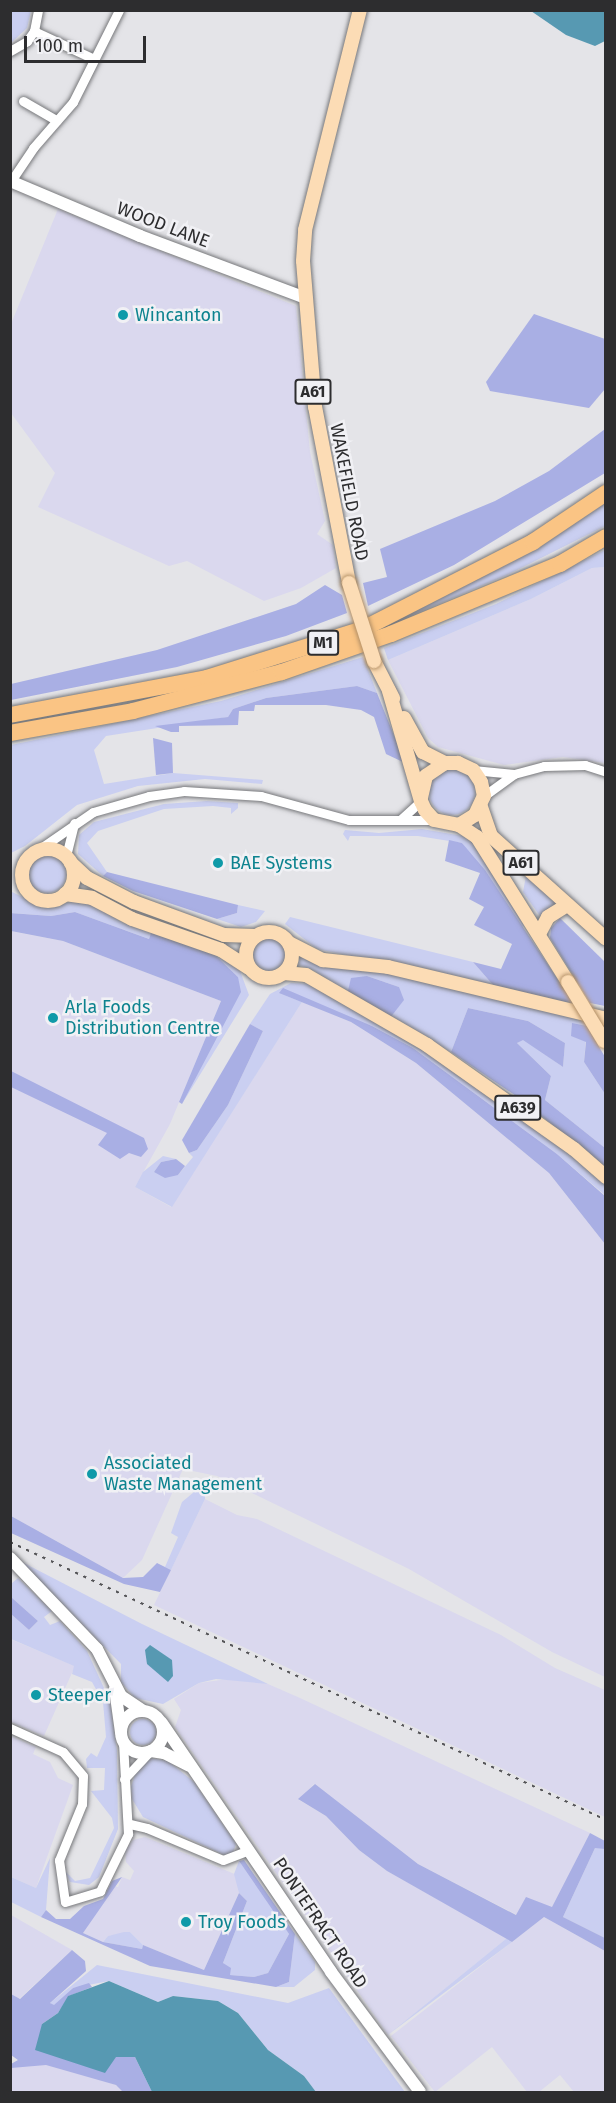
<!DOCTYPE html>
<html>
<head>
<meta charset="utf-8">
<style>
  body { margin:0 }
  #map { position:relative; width:616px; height:2103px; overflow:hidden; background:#e4e4e8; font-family:"Fira Sans",sans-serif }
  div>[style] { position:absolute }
  .industrial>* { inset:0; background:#dad8ee }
  .green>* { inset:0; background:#cacff1 }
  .round { border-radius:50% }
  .forest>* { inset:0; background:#a9afe4 }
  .water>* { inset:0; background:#5799b2 }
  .roads { filter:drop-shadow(0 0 2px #77787b) drop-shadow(0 0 2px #77787b) }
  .street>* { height:9px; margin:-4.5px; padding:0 4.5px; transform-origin:4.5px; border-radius:4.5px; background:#fff }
  .secondary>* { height:12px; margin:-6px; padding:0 6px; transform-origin:6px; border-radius:6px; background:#fff }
  .secondary>.ring { margin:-6px; padding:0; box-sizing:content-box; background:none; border:12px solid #fff; border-radius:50% }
  .primary>* { height:14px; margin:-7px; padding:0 7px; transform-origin:7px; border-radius:7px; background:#fcdcb5 }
  .primary>.ring { margin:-7px; padding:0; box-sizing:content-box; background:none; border:14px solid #fcdcb5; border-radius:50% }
  .highway>* { height:16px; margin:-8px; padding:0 8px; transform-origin:8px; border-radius:8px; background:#fac484 }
  .rail>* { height:2px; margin-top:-1px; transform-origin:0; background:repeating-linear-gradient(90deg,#555558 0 3px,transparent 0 9px) }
  .bridges { filter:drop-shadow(0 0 2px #b28f66) drop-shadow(0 0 2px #b28f66) }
  .primary-bridge>* { height:14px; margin:-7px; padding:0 7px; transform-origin:7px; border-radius:7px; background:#fcdcb5 }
  .dots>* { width:16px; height:16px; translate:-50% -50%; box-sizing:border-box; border:3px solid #f1f1f5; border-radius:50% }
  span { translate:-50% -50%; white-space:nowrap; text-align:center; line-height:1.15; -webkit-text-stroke:5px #f1f1f5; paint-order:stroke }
  .shield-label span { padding:2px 4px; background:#f1f1f5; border:2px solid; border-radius:4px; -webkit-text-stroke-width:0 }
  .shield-label { font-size:16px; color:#2d2d2f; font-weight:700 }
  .street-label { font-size:18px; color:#2d2d2f }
  .culture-label { font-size:18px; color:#0d838f }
  .left { translate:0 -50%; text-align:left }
  .frame { position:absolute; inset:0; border:12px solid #2d2d2f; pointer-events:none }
  .scale { position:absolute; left:24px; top:36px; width:122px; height:27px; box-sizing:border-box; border:3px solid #2d2d2f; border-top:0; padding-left:8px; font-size:18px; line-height:21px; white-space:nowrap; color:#2d2d2f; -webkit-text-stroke:4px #f1f1f5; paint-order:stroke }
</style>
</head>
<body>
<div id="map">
  <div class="industrial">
    <div style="clip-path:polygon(58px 209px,296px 306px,310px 452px,325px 521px,317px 534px,333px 545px,336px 568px,301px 588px,264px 601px,187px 561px,169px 566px,38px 507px,55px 473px,11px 413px,11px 324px)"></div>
    <div style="clip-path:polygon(605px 567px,605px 763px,563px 757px,504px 765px,438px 747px,428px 738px,388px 660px,531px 599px,592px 568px)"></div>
    <div style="clip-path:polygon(10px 931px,63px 941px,221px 1001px,170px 1124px,135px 1187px,171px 1207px,302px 1002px,351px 1022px,416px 1063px,549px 1173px,605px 1244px,605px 1677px,552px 1652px,409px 1569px,217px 1476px,183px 1469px,142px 1560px,123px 1578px,11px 1516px)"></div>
    <div style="clip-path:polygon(205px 1499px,237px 1515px,257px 1519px,501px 1635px,555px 1668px,605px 1690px,605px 1817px,154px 1605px)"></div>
    <div style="clip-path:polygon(10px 1639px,75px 1666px,44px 1736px,11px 1722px)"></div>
    <div style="clip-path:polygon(235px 1678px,268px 1684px,300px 1698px,590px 1833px,552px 1908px,517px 1915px,418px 1864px,314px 1784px,299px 1800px,326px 1816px,359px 1850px,387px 1871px,507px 1938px,388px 2035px,175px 1727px,181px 1710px,174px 1699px,199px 1683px)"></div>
    <div style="clip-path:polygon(10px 1736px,36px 1747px,33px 1754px,50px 1762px,58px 1778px,73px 1785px,36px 1888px,11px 1877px)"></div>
    <div style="clip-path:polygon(145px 1837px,237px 1875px,239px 1893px,204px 1970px,143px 1945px,130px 1932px,108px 1936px,103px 1942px,83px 1933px,113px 1886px,118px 1887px,122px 1877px,130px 1880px,134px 1871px,126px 1862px,125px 1850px,133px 1840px)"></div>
    <div style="clip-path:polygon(11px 1915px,72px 1950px,19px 1999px,11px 1994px)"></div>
    <div style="clip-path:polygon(544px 1917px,605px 1951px,605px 2092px,574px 2092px,560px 2075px,539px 2092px,527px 2092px,492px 2047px,435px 2092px,391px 2036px)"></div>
    <div style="clip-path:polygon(43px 2060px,116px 2085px,123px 2092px,11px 2092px,10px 2066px)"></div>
  </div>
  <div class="green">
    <div style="clip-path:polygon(11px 10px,31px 11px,27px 28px,11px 43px)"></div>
    <div style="clip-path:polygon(605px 499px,605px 526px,507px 575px,393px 623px,392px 619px)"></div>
    <div style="clip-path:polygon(605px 550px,605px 567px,592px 568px,531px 599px,388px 660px,384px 648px,496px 604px)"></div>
    <div style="clip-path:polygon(363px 657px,377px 693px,357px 686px,266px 698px,233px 709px,228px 717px,106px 736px,94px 750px,104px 784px,173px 773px,263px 780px,262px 784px,205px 779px,138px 786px,77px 805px,25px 846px,11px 853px,11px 745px,221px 701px)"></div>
    <div class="round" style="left:429px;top:769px;width:46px;height:46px"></div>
    <div style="clip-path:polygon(207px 801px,238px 803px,238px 808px,231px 814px,231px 808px,213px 806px,164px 809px,98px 831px,87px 843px,107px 872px,103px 876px,78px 854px,79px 835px,94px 822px,164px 804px)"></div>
    <div style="clip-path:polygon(422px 829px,463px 836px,471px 841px,526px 922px,524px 926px,521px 928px,462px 843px,418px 836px,350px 836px,348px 841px,343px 834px,345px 830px,379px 833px)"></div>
    <div class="round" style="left:28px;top:855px;width:38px;height:38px"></div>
    <div style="clip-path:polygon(526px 876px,557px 904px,542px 919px,523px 892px)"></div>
    <div style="clip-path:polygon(10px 891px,45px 908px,76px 901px,90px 903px,123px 923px,151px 933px,149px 939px,75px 912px,51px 916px,11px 913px)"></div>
    <div style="clip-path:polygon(238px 905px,265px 911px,256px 922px,241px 927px,217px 919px,237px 913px)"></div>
    <div style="clip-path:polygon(290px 917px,473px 962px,493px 985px,317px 949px,285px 924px)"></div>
    <div class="round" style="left:252px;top:937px;width:34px;height:34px"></div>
    <div style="clip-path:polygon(213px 953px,240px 971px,249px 995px,182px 1104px,238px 977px)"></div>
    <div style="clip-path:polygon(300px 957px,318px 964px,368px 968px,581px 1016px,587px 1026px,584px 1062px,605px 1094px,605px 1148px,545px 1100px,551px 1076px,517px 1043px,523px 1039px,563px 1067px,565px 1043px,528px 1021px,468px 1008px,451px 1052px,390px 1018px,399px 987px,367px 976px,347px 995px,315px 971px,299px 965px)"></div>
    <div style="clip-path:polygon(291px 983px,313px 984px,504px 1100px,605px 1182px,606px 1196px,557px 1154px,413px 1048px,372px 1026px,279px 993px,302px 1002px,172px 1207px,135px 1187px,143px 1172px,163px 1156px,176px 1159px,161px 1162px,154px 1172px,178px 1175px,193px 1157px,189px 1153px,197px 1150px,228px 1105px,263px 1031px,250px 1024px,270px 994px)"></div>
    <div style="clip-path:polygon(194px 1492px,205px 1492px,205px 1499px,171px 1570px,165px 1567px,178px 1537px,171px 1533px,182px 1502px)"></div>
    <div style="clip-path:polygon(20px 1561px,142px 1624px,268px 1684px,216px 1679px,199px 1683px,163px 1704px,135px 1698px,121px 1682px,121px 1664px)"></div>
    <div style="clip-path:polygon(18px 1578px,52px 1611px,44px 1617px,50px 1625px,60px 1621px,87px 1651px,110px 1701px,117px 1751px,118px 1829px,99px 1877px,89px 1885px,70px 1882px,64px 1870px,75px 1881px,90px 1878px,114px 1828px,112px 1818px,91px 1791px,104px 1790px,105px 1768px,87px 1768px,86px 1759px,91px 1753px,97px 1757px,106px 1737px,103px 1702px,92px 1682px,72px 1674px,74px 1666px,11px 1639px,11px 1614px,29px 1630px,38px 1621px,11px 1597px,11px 1584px)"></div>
    <div class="round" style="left:130px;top:1719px;width:26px;height:26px"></div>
    <div style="clip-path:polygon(149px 1758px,168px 1761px,194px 1782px,236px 1844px,233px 1853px,224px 1855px,143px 1817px,132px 1799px,131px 1787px,137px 1768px)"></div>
    <div style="clip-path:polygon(601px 1846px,605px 1849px,605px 1938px,563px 1917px,595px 1848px)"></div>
    <div style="clip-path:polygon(50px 1858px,46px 1910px,41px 1917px,11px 1902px,11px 1877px,36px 1888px)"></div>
    <div style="clip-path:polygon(239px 1861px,289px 1934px,268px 1973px,254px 1977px,230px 1975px,223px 1963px,247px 1901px,239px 1893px,234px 1874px)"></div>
    <div style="clip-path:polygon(124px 1932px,130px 1932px,143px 1945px,142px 1949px,103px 1942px,108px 1936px)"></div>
    <div style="clip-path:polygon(295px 1934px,315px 1962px,315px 1970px,294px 1987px,276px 1987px,289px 1982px)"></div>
    <div style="clip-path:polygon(507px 1938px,512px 1942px,389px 2034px)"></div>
    <div style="clip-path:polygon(97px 1965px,288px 2003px,329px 1988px,405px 2092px,316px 2092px,304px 2076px,268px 2050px,238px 2013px,218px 2001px,173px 1996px,158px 2002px,109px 1981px,73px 1988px,54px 2006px,50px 2003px)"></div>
  </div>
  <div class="forest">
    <div style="clip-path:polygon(534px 314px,605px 339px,605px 389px,589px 408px,490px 391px,486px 382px)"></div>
    <div style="clip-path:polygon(605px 429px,605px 473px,454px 565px,368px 606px,363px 583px,387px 577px,380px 549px,495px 501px,549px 471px)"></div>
    <div style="clip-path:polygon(325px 585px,342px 595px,347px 613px,286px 636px,177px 667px,11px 700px,11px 684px,157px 650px,296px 604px)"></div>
    <div style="clip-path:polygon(357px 686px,377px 693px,405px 763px,386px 754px,374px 717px,361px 710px,326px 705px,255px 705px,254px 711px,239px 711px,238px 725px,179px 726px,179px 732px,171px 732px,155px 726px,228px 717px,233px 709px,266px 698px)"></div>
    <div style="clip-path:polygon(153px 738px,172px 743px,173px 773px,156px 775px)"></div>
    <div style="clip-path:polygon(449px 840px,462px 843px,485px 870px,574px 1004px,493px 985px,473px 962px,501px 969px,512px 944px,474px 925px,484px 907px,469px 899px,480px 873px,445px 861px)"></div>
    <div style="clip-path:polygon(107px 872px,238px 905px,237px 913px,217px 919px,133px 891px,103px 876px)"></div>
    <div style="clip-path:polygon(75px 912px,149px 939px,151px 933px,213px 953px,238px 977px,241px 992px,182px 1104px,179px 1102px,221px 1001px,63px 941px,11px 931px,10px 913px,51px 916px)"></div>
    <div style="clip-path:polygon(560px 918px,605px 962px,605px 1006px,590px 1003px,550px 938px,551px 928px)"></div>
    <div style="clip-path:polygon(367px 976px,399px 987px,404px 1000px,390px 1018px,347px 995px,351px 978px)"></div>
    <div style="clip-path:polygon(283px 988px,372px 1026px,413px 1048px,557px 1154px,605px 1196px,605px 1244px,549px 1173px,416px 1063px,351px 1022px,279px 993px)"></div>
    <div style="clip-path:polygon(468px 1008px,528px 1021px,565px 1043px,563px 1067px,523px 1040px,517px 1043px,551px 1076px,545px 1100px,605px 1148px,605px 1167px,519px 1098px,451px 1052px)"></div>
    <div style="clip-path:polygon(572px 1023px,587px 1026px,605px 1057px,605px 1094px,584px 1062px,586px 1042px,571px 1036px)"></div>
    <div style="clip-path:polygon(250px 1024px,263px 1031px,228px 1105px,197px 1150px,189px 1153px,182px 1140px)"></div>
    <div style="clip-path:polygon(11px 1071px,144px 1138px,148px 1149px,141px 1157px,129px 1153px,120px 1159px,98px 1145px,107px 1133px,11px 1087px)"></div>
    <div style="clip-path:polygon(176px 1159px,185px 1166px,178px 1175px,165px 1178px,154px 1172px,161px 1162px)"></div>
    <div style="clip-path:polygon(11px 1516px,123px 1578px,143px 1577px,157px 1563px,171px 1570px,160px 1592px,124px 1584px,11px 1533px)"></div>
    <div style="clip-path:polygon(11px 1597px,38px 1621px,29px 1630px,11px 1614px)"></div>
    <div style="clip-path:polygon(315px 1784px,418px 1864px,516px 1915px,526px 1897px,552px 1907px,590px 1833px,605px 1841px,605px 1849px,595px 1848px,563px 1917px,605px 1938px,605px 1951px,544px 1917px,512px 1942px,387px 1871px,359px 1850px,326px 1816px,298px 1799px)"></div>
    <div style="clip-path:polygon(244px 1860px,295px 1934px,289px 1982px,276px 1987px,150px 1966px,41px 1917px,46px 1910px,56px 1919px,70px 1919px,84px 1906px,103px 1899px,112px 1881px,122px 1877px,83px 1933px,103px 1942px,142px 1949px,143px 1945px,204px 1970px,239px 1893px,247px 1901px,223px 1963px,231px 1968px,230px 1975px,254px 1977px,268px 1973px,289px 1934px,239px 1861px)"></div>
    <div style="clip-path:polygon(72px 1950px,85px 1961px,86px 1971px,50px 2003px,54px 2005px,73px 1988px,89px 1983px,92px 1987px,69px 1996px,58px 2013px,42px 2024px,116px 2057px,135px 2057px,152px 2092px,123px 2092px,116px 2085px,46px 2065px,11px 2068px,11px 2064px,18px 2060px,11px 2055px,11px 1994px,20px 1999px)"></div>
  </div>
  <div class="water">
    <div style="clip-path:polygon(531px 11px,605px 11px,605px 41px,595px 46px,566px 35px)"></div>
    <div style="clip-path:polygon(150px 1645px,172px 1660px,173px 1676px,168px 1682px,147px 1664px,145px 1650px)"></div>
    <div style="clip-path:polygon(109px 1981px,158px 2002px,173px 1996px,218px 2001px,238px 2013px,268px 2050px,304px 2076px,316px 2092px,152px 2092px,135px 2057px,116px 2057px,105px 2073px,35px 2050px,42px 2024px,58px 2013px,68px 1996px)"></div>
  </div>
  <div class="roads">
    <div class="street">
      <div style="left:34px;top:31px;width:66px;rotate:25deg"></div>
      <div style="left:10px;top:51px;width:20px;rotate:-30deg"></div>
      <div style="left:27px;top:41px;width:12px;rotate:-55deg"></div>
      <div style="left:34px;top:31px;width:21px;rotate:-79deg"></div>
      <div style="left:23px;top:101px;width:39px;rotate:30deg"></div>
      <div style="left:11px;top:181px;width:40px;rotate:-56deg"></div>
      <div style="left:33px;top:148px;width:61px;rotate:-49deg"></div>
      <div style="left:73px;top:102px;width:103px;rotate:-63.4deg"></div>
      <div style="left:473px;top:770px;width:41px;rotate:5.6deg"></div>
      <div style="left:514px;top:774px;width:37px;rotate:144deg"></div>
      <div style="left:514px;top:774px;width:31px;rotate:-15deg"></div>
      <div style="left:544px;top:766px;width:41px;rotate:-1.4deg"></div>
      <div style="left:585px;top:765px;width:22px;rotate:18deg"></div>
      <div style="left:401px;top:819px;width:27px;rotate:-42deg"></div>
      <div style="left:35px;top:852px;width:70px;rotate:-34.6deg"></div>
      <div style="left:93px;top:812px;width:58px;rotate:-15.9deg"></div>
      <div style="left:149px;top:796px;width:35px;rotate:-8deg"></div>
      <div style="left:184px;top:791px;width:77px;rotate:3.7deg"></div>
      <div style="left:261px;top:796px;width:91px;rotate:15.3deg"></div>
      <div style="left:349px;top:820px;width:85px"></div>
      <div style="left:66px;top:856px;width:34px;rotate:-76deg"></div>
      <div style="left:10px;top:1728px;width:58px;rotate:24.4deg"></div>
      <div style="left:63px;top:1752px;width:31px;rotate:50deg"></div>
      <div style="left:83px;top:1776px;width:28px;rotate:92deg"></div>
      <div style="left:82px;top:1804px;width:61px;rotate:112.3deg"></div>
      <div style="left:59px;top:1860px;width:42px;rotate:81.9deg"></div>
      <div style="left:65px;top:1902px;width:37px;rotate:-17deg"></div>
      <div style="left:100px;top:1891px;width:64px;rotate:-63.8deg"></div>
      <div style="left:128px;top:1834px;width:93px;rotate:-93.1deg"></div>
      <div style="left:124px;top:1779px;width:38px;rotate:-47deg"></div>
      <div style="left:130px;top:1824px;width:17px;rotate:13deg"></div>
      <div style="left:147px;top:1828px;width:82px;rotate:22.8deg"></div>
      <div style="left:223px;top:1860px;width:28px;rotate:-21deg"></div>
    </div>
    <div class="secondary">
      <div style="left:10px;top:181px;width:141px;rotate:22.9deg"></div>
      <div style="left:140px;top:236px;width:174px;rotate:20.5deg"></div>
      <div style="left:10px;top:1558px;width:126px;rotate:46.3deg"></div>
      <div style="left:97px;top:1649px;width:53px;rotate:62.9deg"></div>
      <div style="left:121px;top:1696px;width:27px;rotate:34deg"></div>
      <div style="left:115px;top:1689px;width:43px;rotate:82.1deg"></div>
      <div class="ring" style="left:121px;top:1711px;width:30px;height:30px"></div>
      <div style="left:162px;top:1723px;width:301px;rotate:55.8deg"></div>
      <div style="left:331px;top:1972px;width:149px;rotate:53.4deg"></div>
      <div style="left:151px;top:1751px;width:13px;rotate:9deg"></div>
      <div style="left:164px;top:1753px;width:28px;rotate:27deg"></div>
    </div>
    <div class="primary">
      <div style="left:349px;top:583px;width:179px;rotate:-100.9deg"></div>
      <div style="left:315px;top:407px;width:146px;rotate:-94.7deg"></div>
      <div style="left:303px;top:261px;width:31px;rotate:-86deg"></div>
      <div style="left:305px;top:230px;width:227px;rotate:-76deg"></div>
      <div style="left:374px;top:661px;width:42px;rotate:62.8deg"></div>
      <div style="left:389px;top:691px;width:115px;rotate:73.8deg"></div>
      <div style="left:421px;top:801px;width:10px;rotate:66deg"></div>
      <div style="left:425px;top:810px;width:13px;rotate:48deg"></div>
      <div style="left:434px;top:820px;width:25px;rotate:11deg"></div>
      <div style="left:459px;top:825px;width:19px;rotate:-32deg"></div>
      <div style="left:475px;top:815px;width:21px;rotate:-65deg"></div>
      <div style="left:484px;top:796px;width:14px;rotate:-102deg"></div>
      <div style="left:481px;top:782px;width:14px;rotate:-124deg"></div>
      <div style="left:473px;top:770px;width:17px;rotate:-155deg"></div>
      <div style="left:458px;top:763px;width:13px;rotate:180deg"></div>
      <div style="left:445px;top:763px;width:23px;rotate:146deg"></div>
      <div style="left:426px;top:776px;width:23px;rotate:103deg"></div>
      <div style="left:404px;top:718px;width:39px;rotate:61deg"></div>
      <div style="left:423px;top:752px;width:25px;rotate:27deg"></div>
      <div style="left:481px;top:807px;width:31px;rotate:71deg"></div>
      <div style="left:491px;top:836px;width:154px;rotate:41.8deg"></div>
      <div style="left:459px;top:825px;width:22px;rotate:34deg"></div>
      <div style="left:477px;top:837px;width:171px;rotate:57.9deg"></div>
      <div class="ring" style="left:22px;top:849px;width:38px;height:38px"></div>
      <div style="left:71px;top:863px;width:22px;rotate:43deg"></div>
      <div style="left:87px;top:878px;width:53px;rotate:27.1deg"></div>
      <div style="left:134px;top:902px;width:96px;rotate:20.1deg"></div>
      <div style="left:224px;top:935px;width:31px;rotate:2deg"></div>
      <div style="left:65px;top:894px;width:27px;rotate:8deg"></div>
      <div style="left:92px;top:898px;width:45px;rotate:27.7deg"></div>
      <div style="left:132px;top:919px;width:94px;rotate:19.2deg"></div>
      <div style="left:221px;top:950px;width:33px;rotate:33deg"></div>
      <div class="ring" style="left:246px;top:932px;width:32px;height:32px"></div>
      <div style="left:539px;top:934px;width:19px;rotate:-62deg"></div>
      <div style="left:548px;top:917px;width:22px;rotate:-32deg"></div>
      <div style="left:289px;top:943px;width:38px;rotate:27deg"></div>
      <div style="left:323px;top:960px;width:65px;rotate:6.1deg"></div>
      <div style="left:388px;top:967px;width:224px;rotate:13.4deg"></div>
      <div style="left:284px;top:973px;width:22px;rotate:5deg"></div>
      <div style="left:306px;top:975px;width:140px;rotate:30deg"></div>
      <div style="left:427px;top:1045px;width:180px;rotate:35.3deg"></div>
      <div style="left:574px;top:1149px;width:43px;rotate:41.2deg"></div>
    </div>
    <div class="highway">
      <div style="left:10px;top:715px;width:200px;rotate:-10.6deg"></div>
      <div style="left:207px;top:678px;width:164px;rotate:-17.4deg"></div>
      <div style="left:363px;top:629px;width:191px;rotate:-27.1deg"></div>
      <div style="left:533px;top:542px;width:88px;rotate:-33.9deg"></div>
      <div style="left:10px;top:733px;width:125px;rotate:-10.1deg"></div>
      <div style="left:133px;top:711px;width:154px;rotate:-14.7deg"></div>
      <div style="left:282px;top:672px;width:115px;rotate:-19.2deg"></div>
      <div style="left:391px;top:634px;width:183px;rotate:-22.5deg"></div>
      <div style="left:560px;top:564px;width:53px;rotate:-30.4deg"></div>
    </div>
  </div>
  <div class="rail">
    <div style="left:10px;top:1542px;width:658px;rotate:25.01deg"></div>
  </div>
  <div class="bridges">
    <div class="primary-bridge">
      <div style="left:349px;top:583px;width:82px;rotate:72.2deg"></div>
      <div style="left:568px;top:982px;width:69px;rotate:58.6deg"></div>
    </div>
  </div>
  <div class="dots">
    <div style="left:123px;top:315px;background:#0f9aa8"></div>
    <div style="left:218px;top:863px;background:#0f9aa8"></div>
    <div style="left:53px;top:1018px;background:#0f9aa8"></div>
    <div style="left:92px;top:1474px;background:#0f9aa8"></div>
    <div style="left:36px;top:1695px;background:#0f9aa8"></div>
    <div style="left:186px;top:1922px;background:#0f9aa8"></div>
  </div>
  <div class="shield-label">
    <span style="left:313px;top:392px">A61</span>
    <span style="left:323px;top:643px">M1</span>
    <span style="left:521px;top:863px">A61</span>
    <span style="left:518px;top:1108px">A639</span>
  </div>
  <div class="street-label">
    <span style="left:163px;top:225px;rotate:21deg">WOOD LANE</span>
    <span style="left:349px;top:492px;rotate:79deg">WAKEFIELD ROAD</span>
    <span style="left:320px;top:1923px;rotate:56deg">PONTEFRACT ROAD</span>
  </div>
  <div class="culture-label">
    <span class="left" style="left:135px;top:315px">Wincanton</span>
    <span class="left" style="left:230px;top:863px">BAE Systems</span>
    <span class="left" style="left:65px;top:1018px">Arla Foods<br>Distribution Centre</span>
    <span class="left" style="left:104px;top:1474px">Associated<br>Waste Management</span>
    <span class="left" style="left:48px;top:1695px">Steeper</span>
    <span class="left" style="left:198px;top:1922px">Troy Foods</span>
  </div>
  <div class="frame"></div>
  <div class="scale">100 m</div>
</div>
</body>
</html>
